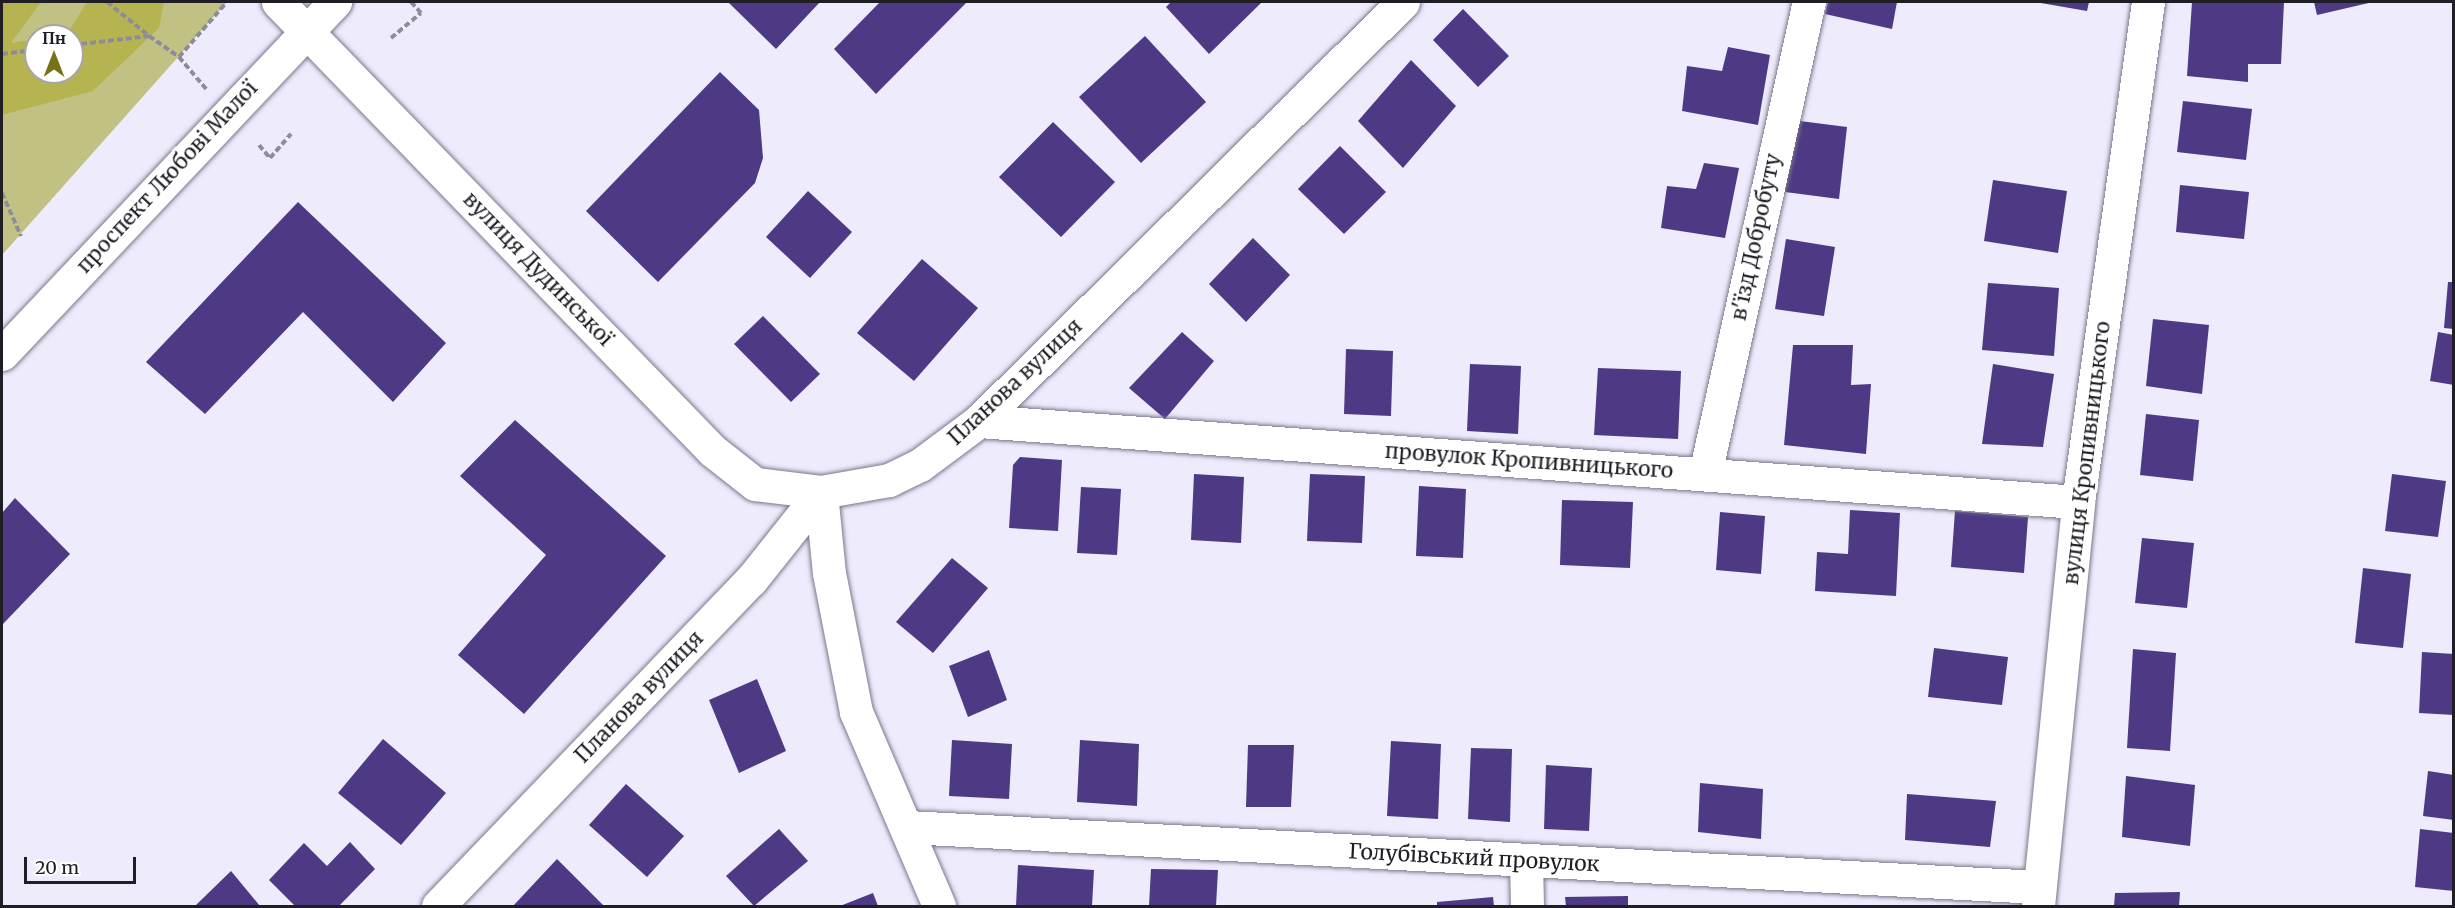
<!DOCTYPE html>
<html>
<head>
<meta charset="utf-8">
<style>
  body { margin:0 }
  #map { position:relative; width:2455px; height:908px; overflow:hidden; background:#edebfc; font-family:Merriweather,serif }
  div>[style] { position:absolute }
  .green>* { inset:0; background:#c1c183 }
  .forest>* { inset:0; background:#b6b451 }
  .building>* { inset:0; background:#4e3985 }
  .path>* { height:4px; margin-top:-2px; transform-origin:0; background:repeating-linear-gradient(90deg,#8e8c99 0 6px,transparent 0 9px) }
  .roads { filter:drop-shadow(0 0 2px #7b788b) drop-shadow(0 0 2px #7b788b) }
  .minor>* { height:33px; margin:-16.5px; padding:0 16.5px; transform-origin:16.5px; border-radius:16.5px; background:#fff }
  .primary>* { height:33px; margin:-16.5px; padding:0 16.5px; transform-origin:16.5px; border-radius:16.5px; background:#fff }
  span { translate:-50% -50%; white-space:nowrap; text-align:center; line-height:1.15; -webkit-text-stroke:6px #fff; paint-order:stroke }
  .street-label { font-size:21px; color:#1f1e25 }
  .frame { position:absolute; inset:0; border:3px solid #1f1e25; pointer-events:none }
  .north { position:absolute; left:24px; top:24px; width:60px; height:60px; box-sizing:border-box; background:#fff; border:2px solid #a5a5a8; border-radius:50%; rotate:0deg; font-size:16px; font-weight:700; line-height:24px; text-align:center; color:#1f1e25 }
  .north::after { content:''; display:block; margin:auto; width:21px; height:27px; background:#757215; clip-path:polygon(50% 0,100% 100%,50% 72%,0 100%) }
  .scale { position:absolute; left:24px; top:857px; width:112px; height:27px; box-sizing:border-box; border:3px solid #1f1e25; border-top:0; padding-left:8px; font-size:18px; line-height:21px; white-space:nowrap; color:#1f1e25; -webkit-text-stroke:4px #fff; paint-order:stroke }
</style>
</head>
<body>
<div id="map">
  <div class="green">
    <div style="clip-path:polygon(evenodd,2px 2px,227px 2px,2px 255px,2px 2px,36px 36px,72px 36px,72px 72px,36px 72px,36px 36px)"></div>
  </div>
  <div class="forest">
    <div style="clip-path:polygon(2px 2px,41px 2px,11px 43px,36px 39px,36px 72px,72px 72px,72px 36px,57px 36px,67px 34px,87px 2px,164px 2px,159px 28px,93px 91px,2px 115px)"></div>
  </div>
  <div class="building">
    <div style="clip-path:polygon(728px 2px,820px 2px,776px 49px)"></div>
    <div style="clip-path:polygon(880px 2px,967px 2px,876px 94px,834px 49px)"></div>
    <div style="clip-path:polygon(1171px 2px,1259px 2px,1261px 3px,1209px 54px,1166px 7px)"></div>
    <div style="clip-path:polygon(1828px 2px,1897px 2px,1892px 29px,1825px 14px)"></div>
    <div style="clip-path:polygon(2035px 2px,2089px 2px,2087px 11px)"></div>
    <div style="clip-path:polygon(2192px 2px,2284px 2px,2281px 64px,2248px 64px,2248px 82px,2187px 76px)"></div>
    <div style="clip-path:polygon(2314px 2px,2373px 2px,2317px 15px)"></div>
    <div style="clip-path:polygon(1463px 9px,1509px 56px,1478px 87px,1433px 40px)"></div>
    <div style="clip-path:polygon(1145px 36px,1206px 102px,1141px 163px,1079px 97px)"></div>
    <div style="clip-path:polygon(1728px 47px,1770px 55px,1758px 125px,1682px 111px,1687px 66px,1722px 71px)"></div>
    <div style="clip-path:polygon(1411px 60px,1456px 106px,1403px 168px,1358px 121px)"></div>
    <div style="clip-path:polygon(720px 72px,759px 110px,763px 158px,755px 183px,658px 282px,586px 211px)"></div>
    <div style="clip-path:polygon(2183px 101px,2252px 109px,2246px 160px,2177px 152px)"></div>
    <div style="clip-path:polygon(1792px 120px,1847px 127px,1839px 199px,1785px 192px)"></div>
    <div style="clip-path:polygon(1053px 122px,1115px 182px,1061px 237px,999px 177px)"></div>
    <div style="clip-path:polygon(1340px 146px,1386px 192px,1344px 234px,1298px 189px)"></div>
    <div style="clip-path:polygon(1704px 163px,1739px 168px,1725px 238px,1661px 228px,1667px 186px,1696px 189px)"></div>
    <div style="clip-path:polygon(1993px 180px,2067px 191px,2058px 253px,1984px 241px)"></div>
    <div style="clip-path:polygon(2180px 185px,2249px 192px,2244px 239px,2176px 232px)"></div>
    <div style="clip-path:polygon(808px 191px,852px 232px,810px 278px,766px 237px)"></div>
    <div style="clip-path:polygon(298px 202px,446px 343px,393px 402px,303px 312px,205px 414px,146px 362px)"></div>
    <div style="clip-path:polygon(1253px 238px,1290px 275px,1246px 322px,1209px 284px)"></div>
    <div style="clip-path:polygon(1786px 239px,1835px 247px,1824px 316px,1775px 309px)"></div>
    <div style="clip-path:polygon(922px 259px,978px 308px,914px 381px,857px 333px)"></div>
    <div style="clip-path:polygon(2448px 282px,2454px 282px,2454px 329px,2444px 328px)"></div>
    <div style="clip-path:polygon(1988px 283px,2059px 288px,2054px 356px,1982px 350px)"></div>
    <div style="clip-path:polygon(763px 316px,820px 374px,791px 402px,734px 344px)"></div>
    <div style="clip-path:polygon(2153px 319px,2209px 325px,2202px 394px,2146px 386px)"></div>
    <div style="clip-path:polygon(1182px 332px,1214px 361px,1165px 419px,1129px 388px)"></div>
    <div style="clip-path:polygon(2438px 332px,2454px 335px,2454px 385px,2430px 381px)"></div>
    <div style="clip-path:polygon(1793px 345px,1853px 345px,1851px 385px,1871px 384px,1866px 454px,1784px 445px)"></div>
    <div style="clip-path:polygon(1346px 349px,1393px 351px,1391px 416px,1344px 414px)"></div>
    <div style="clip-path:polygon(1470px 364px,1521px 366px,1518px 434px,1467px 431px)"></div>
    <div style="clip-path:polygon(1993px 364px,2054px 374px,2043px 447px,1982px 444px)"></div>
    <div style="clip-path:polygon(1598px 368px,1681px 371px,1678px 439px,1594px 435px)"></div>
    <div style="clip-path:polygon(2146px 414px,2199px 420px,2193px 481px,2140px 475px)"></div>
    <div style="clip-path:polygon(515px 420px,666px 556px,524px 714px,458px 655px,546px 555px,460px 476px)"></div>
    <div style="clip-path:polygon(1020px 457px,1062px 460px,1058px 531px,1009px 528px,1013px 465px)"></div>
    <div style="clip-path:polygon(1194px 474px,1244px 477px,1241px 543px,1191px 540px)"></div>
    <div style="clip-path:polygon(1310px 474px,1365px 476px,1362px 543px,1307px 541px)"></div>
    <div style="clip-path:polygon(2392px 474px,2446px 481px,2438px 537px,2385px 531px)"></div>
    <div style="clip-path:polygon(1419px 486px,1466px 489px,1463px 558px,1416px 556px)"></div>
    <div style="clip-path:polygon(1081px 487px,1121px 489px,1117px 555px,1077px 553px)"></div>
    <div style="clip-path:polygon(15px 498px,70px 554px,2px 625px,2px 513px)"></div>
    <div style="clip-path:polygon(1562px 500px,1633px 502px,1630px 568px,1560px 565px)"></div>
    <div style="clip-path:polygon(1850px 510px,1900px 513px,1896px 596px,1815px 591px,1817px 552px,1848px 554px)"></div>
    <div style="clip-path:polygon(1955px 511px,2028px 517px,2024px 573px,1951px 567px)"></div>
    <div style="clip-path:polygon(1720px 512px,1765px 516px,1761px 574px,1716px 570px)"></div>
    <div style="clip-path:polygon(2142px 538px,2194px 543px,2187px 608px,2135px 603px)"></div>
    <div style="clip-path:polygon(952px 558px,988px 588px,933px 653px,896px 622px)"></div>
    <div style="clip-path:polygon(2363px 568px,2411px 574px,2403px 648px,2355px 643px)"></div>
    <div style="clip-path:polygon(1934px 648px,2008px 657px,2002px 705px,1928px 697px)"></div>
    <div style="clip-path:polygon(2133px 649px,2176px 653px,2170px 751px,2127px 748px)"></div>
    <div style="clip-path:polygon(989px 650px,1007px 700px,968px 717px,949px 666px)"></div>
    <div style="clip-path:polygon(2422px 652px,2454px 654px,2454px 715px,2419px 713px)"></div>
    <div style="clip-path:polygon(757px 679px,786px 751px,739px 773px,709px 700px)"></div>
    <div style="clip-path:polygon(383px 739px,446px 793px,401px 845px,338px 793px)"></div>
    <div style="clip-path:polygon(952px 740px,1012px 744px,1009px 799px,949px 796px)"></div>
    <div style="clip-path:polygon(1080px 740px,1139px 744px,1137px 806px,1077px 802px)"></div>
    <div style="clip-path:polygon(1391px 741px,1441px 744px,1438px 819px,1387px 816px)"></div>
    <div style="clip-path:polygon(1248px 745px,1294px 745px,1291px 807px,1246px 807px)"></div>
    <div style="clip-path:polygon(1471px 748px,1512px 749px,1510px 822px,1468px 819px)"></div>
    <div style="clip-path:polygon(1546px 765px,1592px 768px,1589px 831px,1544px 829px)"></div>
    <div style="clip-path:polygon(2428px 771px,2454px 775px,2454px 820px,2423px 816px)"></div>
    <div style="clip-path:polygon(2126px 776px,2195px 785px,2190px 846px,2122px 837px)"></div>
    <div style="clip-path:polygon(1700px 783px,1763px 789px,1761px 839px,1698px 832px)"></div>
    <div style="clip-path:polygon(626px 784px,684px 836px,647px 877px,589px 825px)"></div>
    <div style="clip-path:polygon(1907px 794px,1996px 801px,1990px 847px,1905px 840px)"></div>
    <div style="clip-path:polygon(779px 829px,808px 861px,754px 906px,726px 876px)"></div>
    <div style="clip-path:polygon(2420px 829px,2454px 833px,2454px 891px,2415px 887px)"></div>
    <div style="clip-path:polygon(350px 842px,375px 869px,339px 906px,295px 906px,269px 880px,304px 843px,327px 866px)"></div>
    <div style="clip-path:polygon(557px 859px,604px 906px,513px 906px)"></div>
    <div style="clip-path:polygon(1018px 865px,1094px 870px,1092px 906px,1016px 906px)"></div>
    <div style="clip-path:polygon(1151px 869px,1218px 870px,1216px 906px,1149px 906px)"></div>
    <div style="clip-path:polygon(231px 871px,260px 906px,195px 906px)"></div>
    <div style="clip-path:polygon(2180px 892px,2179px 906px,2114px 906px,2115px 893px)"></div>
    <div style="clip-path:polygon(873px 893px,878px 906px,840px 906px)"></div>
    <div style="clip-path:polygon(1628px 896px,1628px 906px,1566px 906px,1565px 897px)"></div>
    <div style="clip-path:polygon(1493px 897px,1494px 906px,1437px 906px,1437px 902px)"></div>
  </div>
  <div class="path">
    <div style="left:107px;top:2px;width:53px;rotate:38.8deg"></div>
    <div style="left:391px;top:38px;width:39px;rotate:-40deg"></div>
    <div style="left:421px;top:13px;width:15px;rotate:-132deg"></div>
    <div style="left:72px;top:45px;width:78px;rotate:-6.7deg"></div>
    <div style="left:149px;top:36px;width:37px;rotate:35deg"></div>
    <div style="left:179px;top:57px;width:70px;rotate:-49deg"></div>
    <div style="left:2px;top:54px;width:34px;rotate:-7deg"></div>
    <div style="left:179px;top:57px;width:42px;rotate:49.8deg"></div>
    <div style="left:259px;top:145px;width:17px;rotate:50deg"></div>
    <div style="left:270px;top:158px;width:32px;rotate:-49deg"></div>
    <div style="left:2px;top:193px;width:47px;rotate:66.2deg"></div>
  </div>
  <div class="roads">
    <div class="minor">
      <div style="left:979px;top:421px;width:1102px;rotate:4.22deg"></div>
      <div style="left:1705px;top:474px;width:483px;rotate:-77.6deg"></div>
      <div style="left:821px;top:492px;width:81px;rotate:84.4deg"></div>
      <div style="left:829px;top:573px;width:142px;rotate:79deg"></div>
      <div style="left:856px;top:712px;width:211px;rotate:66.8deg"></div>
      <div style="left:908px;top:827px;width:1133px;rotate:3.04deg"></div>
      <div style="left:1526px;top:860px;width:46px;rotate:88.8deg"></div>
      <div style="left:438px;top:906px;width:452px;rotate:-46.2deg"></div>
      <div style="left:751px;top:580px;width:112px;rotate:-51.5deg"></div>
      <div style="left:2038px;top:906px;width:406px;rotate:-84.3deg"></div>
      <div style="left:2078px;top:502px;width:505px;rotate:-82.03deg"></div>
    </div>
    <div class="primary">
      <div style="left:278px;top:2px;width:625px;rotate:45.91deg"></div>
      <div style="left:713px;top:451px;width:53px;rotate:38.2deg"></div>
      <div style="left:755px;top:484px;width:66px;rotate:6.9deg"></div>
      <div style="left:821px;top:492px;width:69px;rotate:-10deg"></div>
      <div style="left:889px;top:480px;width:34px;rotate:-26deg"></div>
      <div style="left:920px;top:465px;width:74px;rotate:-36.7deg"></div>
      <div style="left:979px;top:421px;width:596px;rotate:-44.66deg"></div>
      <div style="left:2px;top:354px;width:485px;rotate:-46.6deg"></div>
    </div>
  </div>
  <div class="street-label">
    <span style="left:167px;top:177px;rotate:-47deg">проспект Любові Малої</span>
    <span style="left:1756px;top:237px;rotate:-78deg">в'їзд Добробуту</span>
    <span style="left:538px;top:269px;rotate:46deg">вулиця Дудинської</span>
    <span style="left:1015px;top:382px;rotate:-43deg">Планова вулиця</span>
    <span style="left:2087px;top:453px;rotate:-83deg">вулиця Кропивницького</span>
    <span style="left:1529px;top:461px;rotate:4deg">провулок Кропивницького</span>
    <span style="left:639px;top:697px;rotate:-46deg">Планова вулиця</span>
    <span style="left:1474px;top:858px;rotate:3deg">Голубівський провулок</span>
  </div>
  <div class="frame"></div>
  <div class="north">Пн</div>
  <div class="scale">20 m</div>
</div>
</body>
</html>
